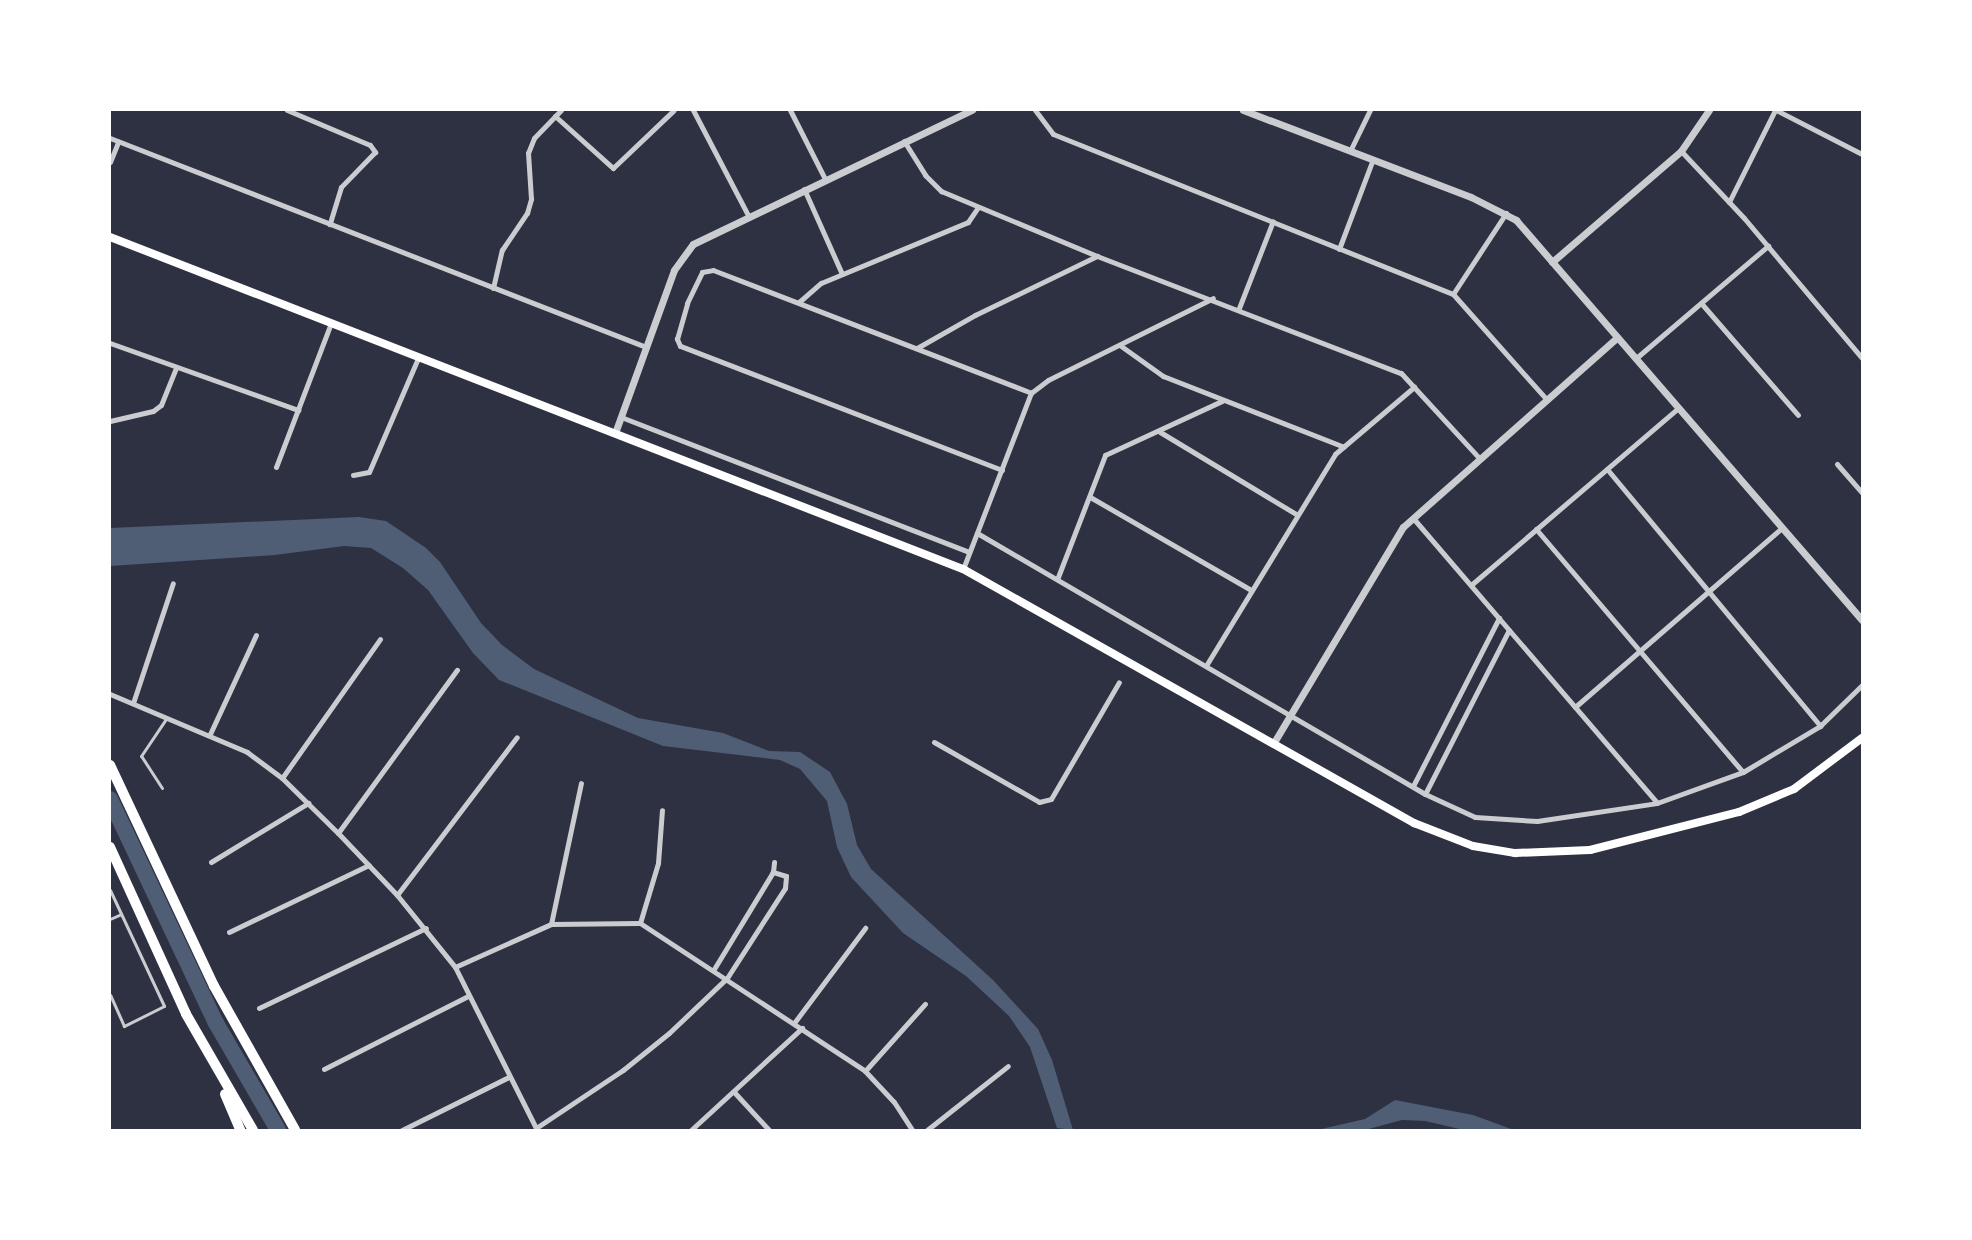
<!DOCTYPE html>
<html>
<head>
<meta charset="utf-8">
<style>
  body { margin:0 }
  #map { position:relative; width:1972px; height:1240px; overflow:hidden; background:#2d3142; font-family:Commissioner,sans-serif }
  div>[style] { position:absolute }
  .water>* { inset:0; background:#4f5d75 }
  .river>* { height:16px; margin:-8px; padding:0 8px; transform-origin:8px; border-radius:8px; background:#4f5d75 }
  .service>* { height:3px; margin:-1.5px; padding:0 1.5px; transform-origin:1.5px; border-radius:1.5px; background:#caccd0 }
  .minor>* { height:5px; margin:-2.5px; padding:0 2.5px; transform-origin:2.5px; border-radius:2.5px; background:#caccd0 }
  .tertiary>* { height:7px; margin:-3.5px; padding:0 3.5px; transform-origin:3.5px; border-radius:3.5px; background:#caccd0 }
  .secondary>* { height:8px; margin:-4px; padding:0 4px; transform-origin:4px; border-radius:4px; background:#fff }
  .motorway>* { height:10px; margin:-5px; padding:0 5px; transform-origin:5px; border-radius:5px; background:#fff }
  span { translate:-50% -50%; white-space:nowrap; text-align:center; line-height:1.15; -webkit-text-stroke:6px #fff; paint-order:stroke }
  .frame { position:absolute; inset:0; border:111px solid #fff; pointer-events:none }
</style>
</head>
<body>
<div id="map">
  <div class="water">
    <div style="clip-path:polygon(359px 517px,386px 521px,426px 548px,440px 562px,481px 623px,502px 645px,534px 669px,638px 718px,723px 733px,769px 751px,800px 752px,830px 772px,847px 804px,857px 845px,871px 869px,993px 980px,1038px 1029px,1052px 1060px,1073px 1130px,1057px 1128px,1030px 1047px,1009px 1016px,966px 976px,903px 933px,851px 877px,837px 847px,827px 801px,800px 769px,780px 760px,663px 746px,499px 680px,473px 653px,428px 590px,403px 568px,371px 548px,344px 546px,275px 555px,110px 566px,110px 528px)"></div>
    <div style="clip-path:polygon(1395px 1100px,1473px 1115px,1514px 1130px,1464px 1130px,1425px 1121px,1402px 1120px,1365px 1130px,1317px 1130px,1365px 1119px)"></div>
  </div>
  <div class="river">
    <div style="left:110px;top:799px;width:248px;rotate:64.7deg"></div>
    <div style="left:216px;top:1023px;width:124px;rotate:59.9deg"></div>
  </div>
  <div class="service">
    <div style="left:162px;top:788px;width:38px;rotate:-123deg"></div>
    <div style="left:141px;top:756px;width:45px;rotate:-56deg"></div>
    <div style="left:110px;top:890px;width:128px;rotate:65deg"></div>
    <div style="left:164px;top:1006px;width:45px;rotate:153.4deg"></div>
    <div style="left:124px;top:1026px;width:34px;rotate:-114deg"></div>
    <div style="left:110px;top:919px;width:12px;rotate:-24deg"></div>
  </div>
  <div class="minor">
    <div style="left:287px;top:110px;width:90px;rotate:22.9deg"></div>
    <div style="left:370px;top:145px;width:9px;rotate:54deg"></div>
    <div style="left:375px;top:152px;width:49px;rotate:134.2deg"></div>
    <div style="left:341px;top:187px;width:39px;rotate:107deg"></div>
    <div style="left:693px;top:110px;width:119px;rotate:62.4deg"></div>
    <div style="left:790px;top:110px;width:77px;rotate:63.1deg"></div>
    <div style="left:1035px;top:110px;width:30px;rotate:53deg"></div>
    <div style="left:1053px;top:134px;width:431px;rotate:21.8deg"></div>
    <div style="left:1453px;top:294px;width:142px;rotate:48.4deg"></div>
    <div style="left:1776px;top:110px;width:97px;rotate:27.1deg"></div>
    <div style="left:555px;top:116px;width:78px;rotate:41.9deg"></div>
    <div style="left:613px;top:168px;width:84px;rotate:-43.6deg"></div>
    <div style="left:110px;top:138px;width:575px;rotate:21.3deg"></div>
    <div style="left:904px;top:141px;width:40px;rotate:58deg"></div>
    <div style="left:925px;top:175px;width:23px;rotate:45deg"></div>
    <div style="left:941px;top:191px;width:169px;rotate:22.6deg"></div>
    <div style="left:1097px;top:256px;width:326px;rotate:21.1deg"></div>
    <div style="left:1401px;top:373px;width:117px;rotate:47.4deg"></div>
    <div style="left:1350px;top:151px;width:46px;rotate:-64deg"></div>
    <div style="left:1681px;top:151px;width:92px;rotate:46.8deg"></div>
    <div style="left:1744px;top:218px;width:183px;rotate:49.9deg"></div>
    <div style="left:110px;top:162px;width:22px;rotate:-68deg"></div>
    <div style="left:804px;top:189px;width:93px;rotate:65.9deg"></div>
    <div style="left:1729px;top:202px;width:103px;rotate:-63.4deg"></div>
    <div style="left:1339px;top:249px;width:96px;rotate:-69.3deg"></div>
    <div style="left:493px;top:288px;width:39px;rotate:-77deg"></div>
    <div style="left:502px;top:250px;width:45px;rotate:-56deg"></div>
    <div style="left:527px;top:213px;width:15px;rotate:-74deg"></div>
    <div style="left:531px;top:199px;width:46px;rotate:-93.7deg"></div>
    <div style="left:528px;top:153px;width:16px;rotate:-68deg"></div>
    <div style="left:534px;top:138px;width:39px;rotate:-46deg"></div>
    <div style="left:1453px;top:294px;width:97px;rotate:-56.8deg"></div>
    <div style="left:799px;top:302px;width:29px;rotate:-41deg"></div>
    <div style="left:821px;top:283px;width:159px;rotate:-22.5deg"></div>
    <div style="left:968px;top:222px;width:18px;rotate:-56deg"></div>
    <div style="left:1701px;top:303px;width:148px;rotate:49.1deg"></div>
    <div style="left:1239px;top:308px;width:93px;rotate:-68.7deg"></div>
    <div style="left:110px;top:343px;width:200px;rotate:19.6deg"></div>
    <div style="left:1121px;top:346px;width:52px;rotate:35.5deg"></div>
    <div style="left:1163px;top:376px;width:194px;rotate:21.4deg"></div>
    <div style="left:917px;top:348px;width:67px;rotate:-29.6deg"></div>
    <div style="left:975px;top:315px;width:136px;rotate:-25.8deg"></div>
    <div style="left:1635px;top:359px;width:175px;rotate:-40.4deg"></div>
    <div style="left:621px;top:417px;width:373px;rotate:21.2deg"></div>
    <div style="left:110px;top:421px;width:44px;rotate:-13.1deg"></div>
    <div style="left:153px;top:411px;width:10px;rotate:-37deg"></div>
    <div style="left:161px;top:405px;width:40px;rotate:-68deg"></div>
    <div style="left:1160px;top:432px;width:159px;rotate:31.1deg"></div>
    <div style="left:1837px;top:464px;width:38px;rotate:49deg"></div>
    <div style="left:276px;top:467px;width:154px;rotate:-69.1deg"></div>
    <div style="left:1607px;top:469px;width:334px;rotate:50.3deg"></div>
    <div style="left:1002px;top:470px;width:345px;rotate:-158.9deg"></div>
    <div style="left:680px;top:346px;width:8px;rotate:-113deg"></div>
    <div style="left:677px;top:339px;width:37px;rotate:-74deg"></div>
    <div style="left:687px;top:303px;width:34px;rotate:-64deg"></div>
    <div style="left:702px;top:272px;width:11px;rotate:-10deg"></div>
    <div style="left:713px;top:270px;width:341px;rotate:21.1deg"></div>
    <div style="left:353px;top:475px;width:16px;rotate:-11deg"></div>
    <div style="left:369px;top:472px;width:124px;rotate:-66.7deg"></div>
    <div style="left:1090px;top:497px;width:186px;rotate:30deg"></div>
    <div style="left:1413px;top:518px;width:375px;rotate:49.4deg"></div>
    <div style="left:1536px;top:529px;width:319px;rotate:49.6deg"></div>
    <div style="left:977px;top:533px;width:518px;rotate:30.22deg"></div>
    <div style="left:1425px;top:794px;width:55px;rotate:24.7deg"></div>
    <div style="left:1475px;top:817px;width:62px;rotate:3.7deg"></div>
    <div style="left:1537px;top:821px;width:121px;rotate:-8.5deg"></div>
    <div style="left:1657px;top:803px;width:91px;rotate:-19.8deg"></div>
    <div style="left:1743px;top:772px;width:90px;rotate:-30.9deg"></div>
    <div style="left:1820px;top:726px;width:59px;rotate:-44.3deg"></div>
    <div style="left:963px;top:569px;width:189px;rotate:-68.9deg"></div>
    <div style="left:1031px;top:393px;width:21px;rotate:-37deg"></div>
    <div style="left:1048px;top:380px;width:184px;rotate:-26.4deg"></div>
    <div style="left:1058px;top:577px;width:131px;rotate:-68.9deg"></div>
    <div style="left:1105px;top:455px;width:129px;rotate:-24.8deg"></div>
    <div style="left:1471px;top:585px;width:272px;rotate:-40.5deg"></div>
    <div style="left:1207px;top:664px;width:246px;rotate:-58.6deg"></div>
    <div style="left:1335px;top:454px;width:104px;rotate:-40.3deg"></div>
    <div style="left:110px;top:694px;width:149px;rotate:22.9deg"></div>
    <div style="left:247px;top:752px;width:44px;rotate:36.6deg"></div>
    <div style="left:282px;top:778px;width:78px;rotate:44.5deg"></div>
    <div style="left:338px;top:833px;width:86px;rotate:46.4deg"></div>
    <div style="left:397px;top:895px;width:92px;rotate:51.1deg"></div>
    <div style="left:455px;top:967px;width:182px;rotate:63.3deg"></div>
    <div style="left:133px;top:703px;width:126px;rotate:-71.6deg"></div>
    <div style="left:1575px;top:707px;width:274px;rotate:-40.9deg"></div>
    <div style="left:210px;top:734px;width:109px;rotate:-65.1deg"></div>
    <div style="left:934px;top:742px;width:121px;rotate:29.7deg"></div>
    <div style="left:1039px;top:802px;width:12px;rotate:-14deg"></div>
    <div style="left:1051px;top:799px;width:135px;rotate:-59.8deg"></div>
    <div style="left:282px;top:778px;width:170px;rotate:-54.8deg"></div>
    <div style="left:1413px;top:786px;width:189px;rotate:-62.9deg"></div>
    <div style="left:1425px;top:794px;width:184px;rotate:-62.9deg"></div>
    <div style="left:338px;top:833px;width:202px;rotate:-53.9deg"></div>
    <div style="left:211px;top:862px;width:114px;rotate:-31.3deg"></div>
    <div style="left:397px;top:895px;width:198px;rotate:-52.8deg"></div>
    <div style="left:640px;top:923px;width:63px;rotate:-73.3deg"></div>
    <div style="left:658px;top:863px;width:53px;rotate:-85.7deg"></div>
    <div style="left:551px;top:924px;width:144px;rotate:-78deg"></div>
    <div style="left:229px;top:932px;width:155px;rotate:-25.6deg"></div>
    <div style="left:455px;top:967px;width:105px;rotate:-24.1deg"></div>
    <div style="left:551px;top:924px;width:89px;rotate:-0.6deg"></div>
    <div style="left:640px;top:923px;width:269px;rotate:33.3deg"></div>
    <div style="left:865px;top:1071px;width:42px;rotate:46.9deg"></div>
    <div style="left:894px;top:1102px;width:33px;rotate:57deg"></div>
    <div style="left:714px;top:969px;width:114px;rotate:-58.7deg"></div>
    <div style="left:773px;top:872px;width:10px;rotate:-84deg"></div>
    <div style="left:259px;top:1008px;width:185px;rotate:-25.6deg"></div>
    <div style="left:794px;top:1023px;width:119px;rotate:-53.2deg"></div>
    <div style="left:324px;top:1069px;width:161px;rotate:-26.9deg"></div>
    <div style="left:865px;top:1071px;width:90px;rotate:-48.2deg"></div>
    <div style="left:734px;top:1092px;width:52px;rotate:47.4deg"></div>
    <div style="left:536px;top:1128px;width:105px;rotate:-33.7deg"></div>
    <div style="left:623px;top:1070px;width:59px;rotate:-38.8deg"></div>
    <div style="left:669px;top:1033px;width:80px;rotate:-43.5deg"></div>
    <div style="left:727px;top:978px;width:107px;rotate:-57.2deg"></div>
    <div style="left:785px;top:888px;width:12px;rotate:-85deg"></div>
    <div style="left:786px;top:876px;width:14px;rotate:-163deg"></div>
    <div style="left:402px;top:1130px;width:119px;rotate:-26.4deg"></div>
    <div style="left:691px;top:1130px;width:151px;rotate:-42.6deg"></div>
    <div style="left:927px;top:1130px;width:103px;rotate:-38.3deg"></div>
  </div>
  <div class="tertiary">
    <div style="left:1243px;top:110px;width:244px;rotate:20.9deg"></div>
    <div style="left:1471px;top:197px;width:51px;rotate:27.1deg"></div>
    <div style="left:1516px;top:220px;width:529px;rotate:49.14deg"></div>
    <div style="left:1552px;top:262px;width:170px;rotate:-40.7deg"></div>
    <div style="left:1681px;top:151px;width:50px;rotate:-55.7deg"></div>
    <div style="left:615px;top:433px;width:173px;rotate:-70.1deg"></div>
    <div style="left:674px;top:270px;width:32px;rotate:-54deg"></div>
    <div style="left:693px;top:244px;width:310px;rotate:-25.7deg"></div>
    <div style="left:1273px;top:744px;width:253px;rotate:-59.1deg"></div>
    <div style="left:1403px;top:527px;width:286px;rotate:-41.5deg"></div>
  </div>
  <div class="secondary">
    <div style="left:110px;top:237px;width:915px;rotate:21.27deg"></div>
    <div style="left:963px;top:569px;width:518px;rotate:29.39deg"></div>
    <div style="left:1414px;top:823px;width:63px;rotate:21.3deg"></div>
    <div style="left:1473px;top:846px;width:43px;rotate:9.5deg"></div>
    <div style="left:1515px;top:853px;width:75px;rotate:-2.3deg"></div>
    <div style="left:1590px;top:850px;width:154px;rotate:-14.3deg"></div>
    <div style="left:1739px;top:812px;width:60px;rotate:-22.7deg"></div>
    <div style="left:1794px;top:789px;width:85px;rotate:-36.9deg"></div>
  </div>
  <div class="motorway">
    <div style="left:110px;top:765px;width:244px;rotate:64.8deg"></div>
    <div style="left:214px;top:986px;width:165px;rotate:60.6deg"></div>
    <div style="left:110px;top:847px;width:183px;rotate:65.5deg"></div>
    <div style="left:186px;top:1014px;width:134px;rotate:60deg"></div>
    <div style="left:225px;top:1094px;width:39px;rotate:67deg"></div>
  </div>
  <div class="frame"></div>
</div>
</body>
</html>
